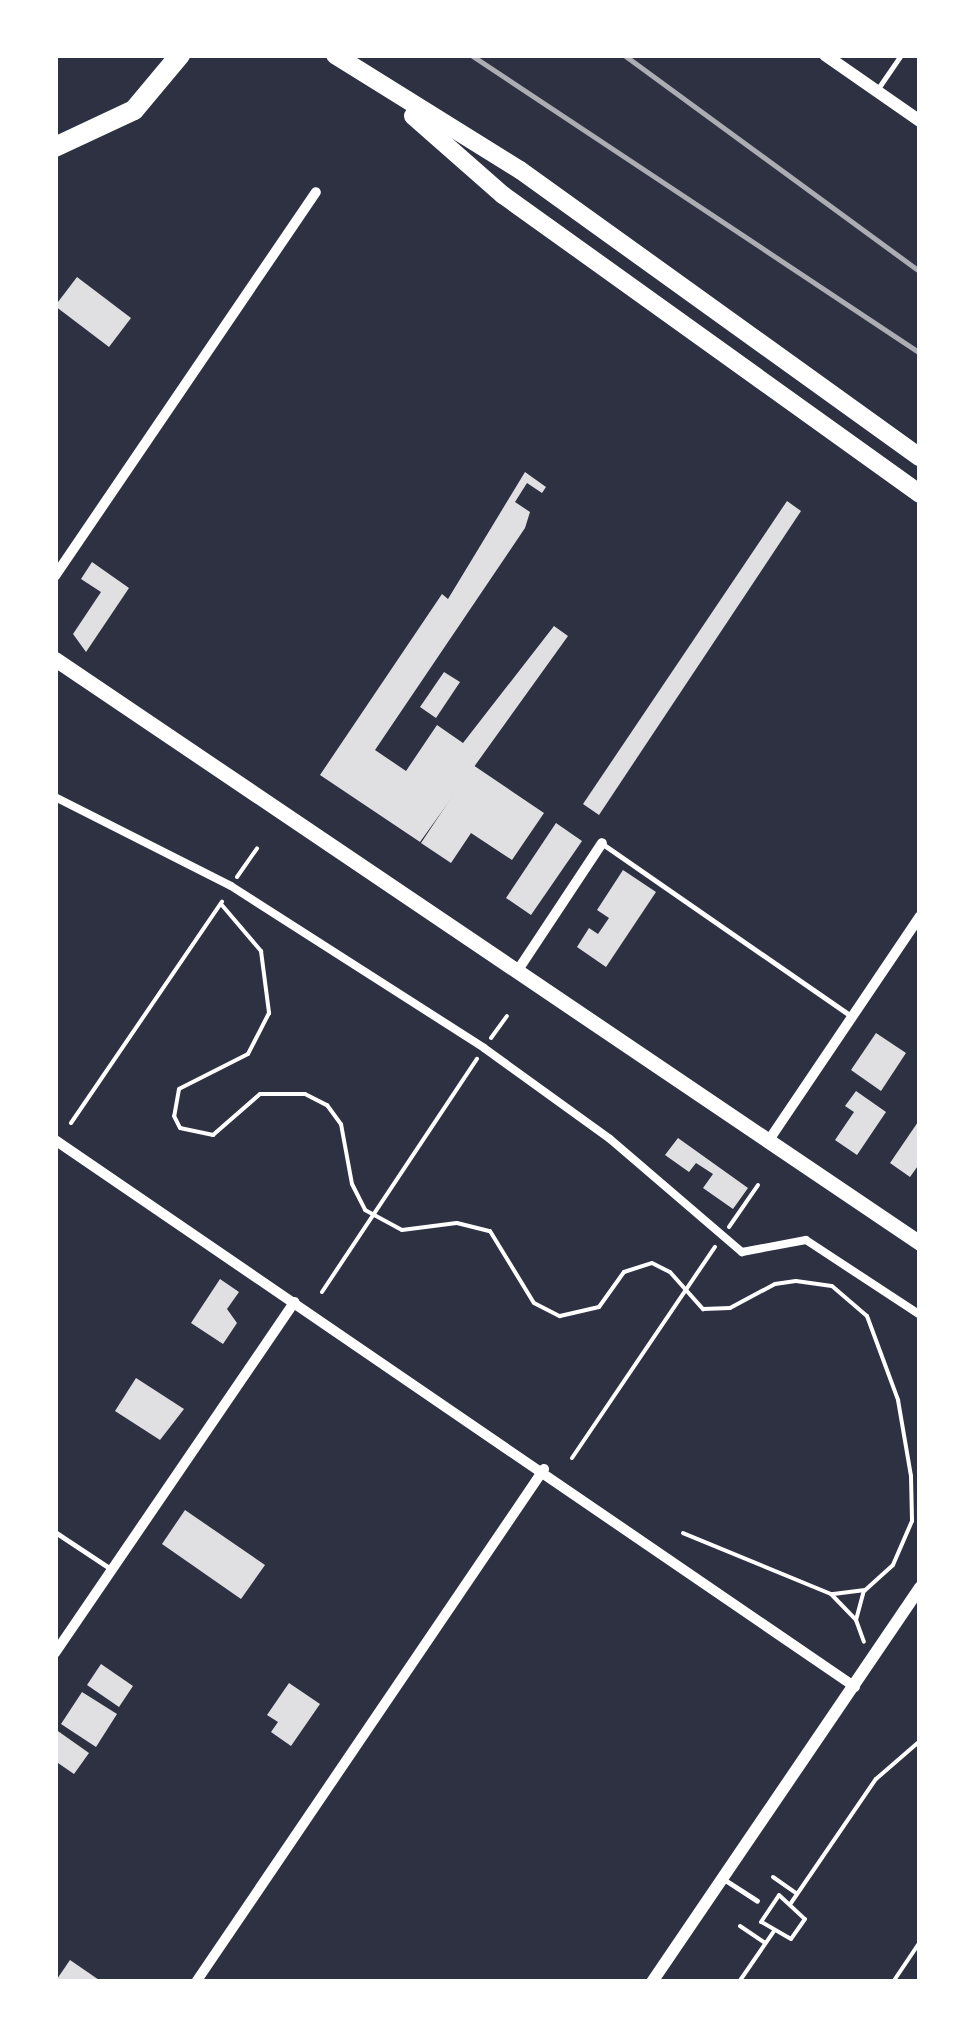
<!DOCTYPE html>
<html>
<head>
<meta charset="utf-8">
<style>
  body { margin:0 }
  #map { position:relative; width:975px; height:2037px; overflow:hidden; background:#2d3142; font-family:Lato,sans-serif }
  div>[style] { position:absolute }
  .building>* { inset:0; background:#e0e0e3 }
  .path>* { height:4px; margin:-2px; padding:0 2px; transform-origin:2px; border-radius:2px; background:#fff }
  .service>* { height:5px; margin:-2.5px; padding:0 2.5px; transform-origin:2.5px; border-radius:2.5px; background:#fff }
  .pedestrian>* { height:8px; margin:-4px; padding:0 4px; transform-origin:4px; border-radius:4px; background:#fff }
  .minor>* { height:10px; margin:-5px; padding:0 5px; transform-origin:5px; border-radius:5px; background:#fff }
  .tertiary>* { height:12px; margin:-6px; padding:0 6px; transform-origin:6px; border-radius:6px; background:#fff }
  .secondary>* { height:15px; margin:-7.5px; padding:0 7.5px; transform-origin:7.5px; border-radius:7.5px; background:#fff }
  .primary>* { height:18px; margin:-9px; padding:0 9px; transform-origin:9px; border-radius:9px; background:#fff }
  .motorway>* { height:20px; margin:-10px; padding:0 10px; transform-origin:10px; border-radius:10px; background:#fff }
  .rail>* { height:5px; margin:-2.5px; padding:0 2.5px; transform-origin:2.5px; border-radius:2.5px; background:#abadb3 }
  span { translate:-50% -50%; white-space:nowrap; text-align:center; line-height:1.15; -webkit-text-stroke:9px #fff; paint-order:stroke }
  .frame { position:absolute; inset:0; border:58px solid #fff; pointer-events:none }
</style>
</head>
<body>
<div id="map">
  <div class="building">
    <div style="clip-path:polygon(77px 277px,131px 318px,109px 347px,55px 306px)"></div>
    <div style="clip-path:polygon(525px 472px,546px 487px,542px 493px,527px 483px,515px 502px,530px 512px,525px 528px,375px 750px,406px 771px,437px 725px,463px 743px,554px 626px,568px 636px,420px 842px,320px 775px,442px 594px,448px 599px)"></div>
    <div style="clip-path:polygon(787px 501px,801px 511px,599px 815px,583px 804px)"></div>
    <div style="clip-path:polygon(92px 562px,129px 588px,86px 652px,73px 634px,101px 592px,81px 579px)"></div>
    <div style="clip-path:polygon(444px 672px,460px 682px,436px 718px,420px 707px)"></div>
    <div style="clip-path:polygon(473px 765px,544px 813px,512px 860px,471px 833px,451px 863px,421px 843px)"></div>
    <div style="clip-path:polygon(556px 823px,582px 841px,531px 915px,506px 898px)"></div>
    <div style="clip-path:polygon(623px 870px,656px 892px,606px 967px,577px 947px,589px 928px,598px 934px,609px 918px,597px 910px)"></div>
    <div style="clip-path:polygon(876px 1033px,906px 1053px,881px 1091px,851px 1070px)"></div>
    <div style="clip-path:polygon(856px 1091px,886px 1112px,857px 1155px,835px 1140px,854px 1112px,845px 1106px)"></div>
    <div style="clip-path:polygon(920px 1119px,920px 1163px,910px 1177px,890px 1163px)"></div>
    <div style="clip-path:polygon(678px 1138px,748px 1188px,733px 1209px,703px 1188px,713px 1174px,696px 1163px,689px 1172px,665px 1155px)"></div>
    <div style="clip-path:polygon(220px 1279px,239px 1292px,227px 1309px,237px 1323px,223px 1344px,191px 1323px)"></div>
    <div style="clip-path:polygon(136px 1378px,184px 1409px,160px 1440px,115px 1411px)"></div>
    <div style="clip-path:polygon(185px 1510px,265px 1565px,241px 1599px,162px 1544px)"></div>
    <div style="clip-path:polygon(101px 1664px,133px 1686px,119px 1707px,87px 1685px)"></div>
    <div style="clip-path:polygon(289px 1683px,320px 1704px,291px 1746px,271px 1732px,278px 1722px,267px 1715px)"></div>
    <div style="clip-path:polygon(82px 1692px,117px 1714px,96px 1747px,61px 1724px)"></div>
    <div style="clip-path:polygon(55px 1729px,89px 1753px,74px 1774px,55px 1761px)"></div>
    <div style="clip-path:polygon(70px 1960px,102px 1982px,55px 1982px)"></div>
  </div>
  <div class="path">
    <div style="left:237px;top:877px;width:35px;rotate:-55deg"></div>
    <div style="left:221px;top:904px;width:62px;rotate:49.6deg"></div>
    <div style="left:261px;top:951px;width:63px;rotate:82.6deg"></div>
    <div style="left:269px;top:1013px;width:46px;rotate:117.1deg"></div>
    <div style="left:248px;top:1054px;width:77px;rotate:153.1deg"></div>
    <div style="left:179px;top:1089px;width:27px;rotate:100deg"></div>
    <div style="left:174px;top:1116px;width:13px;rotate:63deg"></div>
    <div style="left:180px;top:1128px;width:34px;rotate:12deg"></div>
    <div style="left:213px;top:1135px;width:62px;rotate:-41.1deg"></div>
    <div style="left:260px;top:1094px;width:45px"></div>
    <div style="left:305px;top:1094px;width:25px;rotate:27deg"></div>
    <div style="left:327px;top:1105px;width:24px;rotate:54deg"></div>
    <div style="left:341px;top:1124px;width:61px;rotate:79.6deg"></div>
    <div style="left:352px;top:1184px;width:29px;rotate:63deg"></div>
    <div style="left:365px;top:1210px;width:42px;rotate:28.4deg"></div>
    <div style="left:402px;top:1230px;width:55px;rotate:-7.3deg"></div>
    <div style="left:457px;top:1223px;width:34px;rotate:14deg"></div>
    <div style="left:490px;top:1231px;width:84px;rotate:58.6deg"></div>
    <div style="left:534px;top:1303px;width:29px;rotate:27deg"></div>
    <div style="left:560px;top:1316px;width:40px;rotate:-13deg"></div>
    <div style="left:599px;top:1307px;width:43px;rotate:-54.5deg"></div>
    <div style="left:624px;top:1272px;width:29px;rotate:-18deg"></div>
    <div style="left:652px;top:1263px;width:20px;rotate:27deg"></div>
    <div style="left:670px;top:1272px;width:50px;rotate:48.3deg"></div>
    <div style="left:703px;top:1309px;width:27px;rotate:-2deg"></div>
    <div style="left:730px;top:1308px;width:51px;rotate:-28.1deg"></div>
    <div style="left:775px;top:1284px;width:21px;rotate:-8deg"></div>
    <div style="left:796px;top:1281px;width:36px;rotate:8deg"></div>
    <div style="left:832px;top:1286px;width:46px;rotate:40.6deg"></div>
    <div style="left:867px;top:1316px;width:90px;rotate:69.7deg"></div>
    <div style="left:898px;top:1400px;width:77px;rotate:80.3deg"></div>
    <div style="left:911px;top:1476px;width:45px;rotate:88.7deg"></div>
    <div style="left:912px;top:1521px;width:48px;rotate:113.4deg"></div>
    <div style="left:893px;top:1565px;width:38px;rotate:138deg"></div>
    <div style="left:865px;top:1590px;width:34px;rotate:173deg"></div>
    <div style="left:831px;top:1594px;width:160px;rotate:-157.6deg"></div>
    <div style="left:491px;top:1038px;width:27px;rotate:-54deg"></div>
    <div style="left:71px;top:1123px;width:268px;rotate:-55.7deg"></div>
    <div style="left:729px;top:1227px;width:51px;rotate:-55.4deg"></div>
    <div style="left:322px;top:1292px;width:280px;rotate:-56.4deg"></div>
    <div style="left:572px;top:1458px;width:255px;rotate:-55.9deg"></div>
    <div style="left:831px;top:1594px;width:36px;rotate:46deg"></div>
    <div style="left:856px;top:1620px;width:23px;rotate:70deg"></div>
    <div style="left:856px;top:1620px;width:30px;rotate:-75deg"></div>
    <div style="left:773px;top:1877px;width:29px;rotate:35deg"></div>
    <div style="left:779px;top:1895px;width:35px;rotate:43deg"></div>
    <div style="left:805px;top:1919px;width:24px;rotate:125deg"></div>
    <div style="left:791px;top:1939px;width:34px;rotate:-150deg"></div>
    <div style="left:761px;top:1922px;width:32px;rotate:-56deg"></div>
    <div style="left:791px;top:1903px;width:150px;rotate:-55.6deg"></div>
    <div style="left:876px;top:1779px;width:58px;rotate:-40.8deg"></div>
    <div style="left:740px;top:1926px;width:30px;rotate:34deg"></div>
    <div style="left:739px;top:1982px;width:62px;rotate:-55.5deg"></div>
    <div style="left:893px;top:1982px;width:48px;rotate:-56deg"></div>
  </div>
  <div class="service">
    <div style="left:877px;top:90px;width:42px;rotate:-55.6deg"></div>
    <div style="left:604px;top:845px;width:302px;rotate:34.7deg"></div>
    <div style="left:55px;top:1532px;width:67px;rotate:33.5deg"></div>
    <div style="left:725px;top:1880px;width:38px;rotate:33deg"></div>
  </div>
  <div class="pedestrian">
    <div style="left:55px;top:797px;width:197px;rotate:26.8deg"></div>
    <div style="left:231px;top:886px;width:300px;rotate:32.6deg"></div>
    <div style="left:484px;top:1048px;width:155px;rotate:35.8deg"></div>
    <div style="left:610px;top:1139px;width:174px;rotate:40.6deg"></div>
    <div style="left:742px;top:1252px;width:65px;rotate:-10.6deg"></div>
    <div style="left:806px;top:1240px;width:136px;rotate:33.3deg"></div>
  </div>
  <div class="minor">
    <div style="left:55px;top:576px;width:464px;rotate:-55.8deg"></div>
    <div style="left:518px;top:970px;width:152px;rotate:-56.5deg"></div>
    <div style="left:55px;top:1140px;width:969px;rotate:34.36deg"></div>
    <div style="left:769px;top:1140px;width:270px;rotate:-56deg"></div>
    <div style="left:55px;top:1653px;width:425px;rotate:-55.7deg"></div>
    <div style="left:196px;top:1982px;width:620px;rotate:-55.85deg"></div>
  </div>
  <div class="tertiary">
    <div style="left:825px;top:55px;width:116px;rotate:34.8deg"></div>
    <div style="left:652px;top:1982px;width:477px;rotate:-55.8deg"></div>
  </div>
  <div class="secondary">
    <div style="left:55px;top:659px;width:1044px;rotate:34.03deg"></div>
  </div>
  <div class="primary">
    <div style="left:335px;top:55px;width:218px;rotate:31.9deg"></div>
    <div style="left:520px;top:170px;width:492px;rotate:35.7deg"></div>
    <div style="left:413px;top:116px;width:120px;rotate:41.3deg"></div>
    <div style="left:503px;top:195px;width:513px;rotate:35.64deg"></div>
  </div>
  <div class="motorway">
    <div style="left:55px;top:147px;width:87px;rotate:-25.1deg"></div>
    <div style="left:134px;top:110px;width:72px;rotate:-50.1deg"></div>
  </div>
  <div class="rail">
    <div style="left:471px;top:55px;width:539px;rotate:33.57deg"></div>
    <div style="left:624px;top:55px;width:367px;rotate:36.2deg"></div>
  </div>
  <div class="frame"></div>
</div>
</body>
</html>
